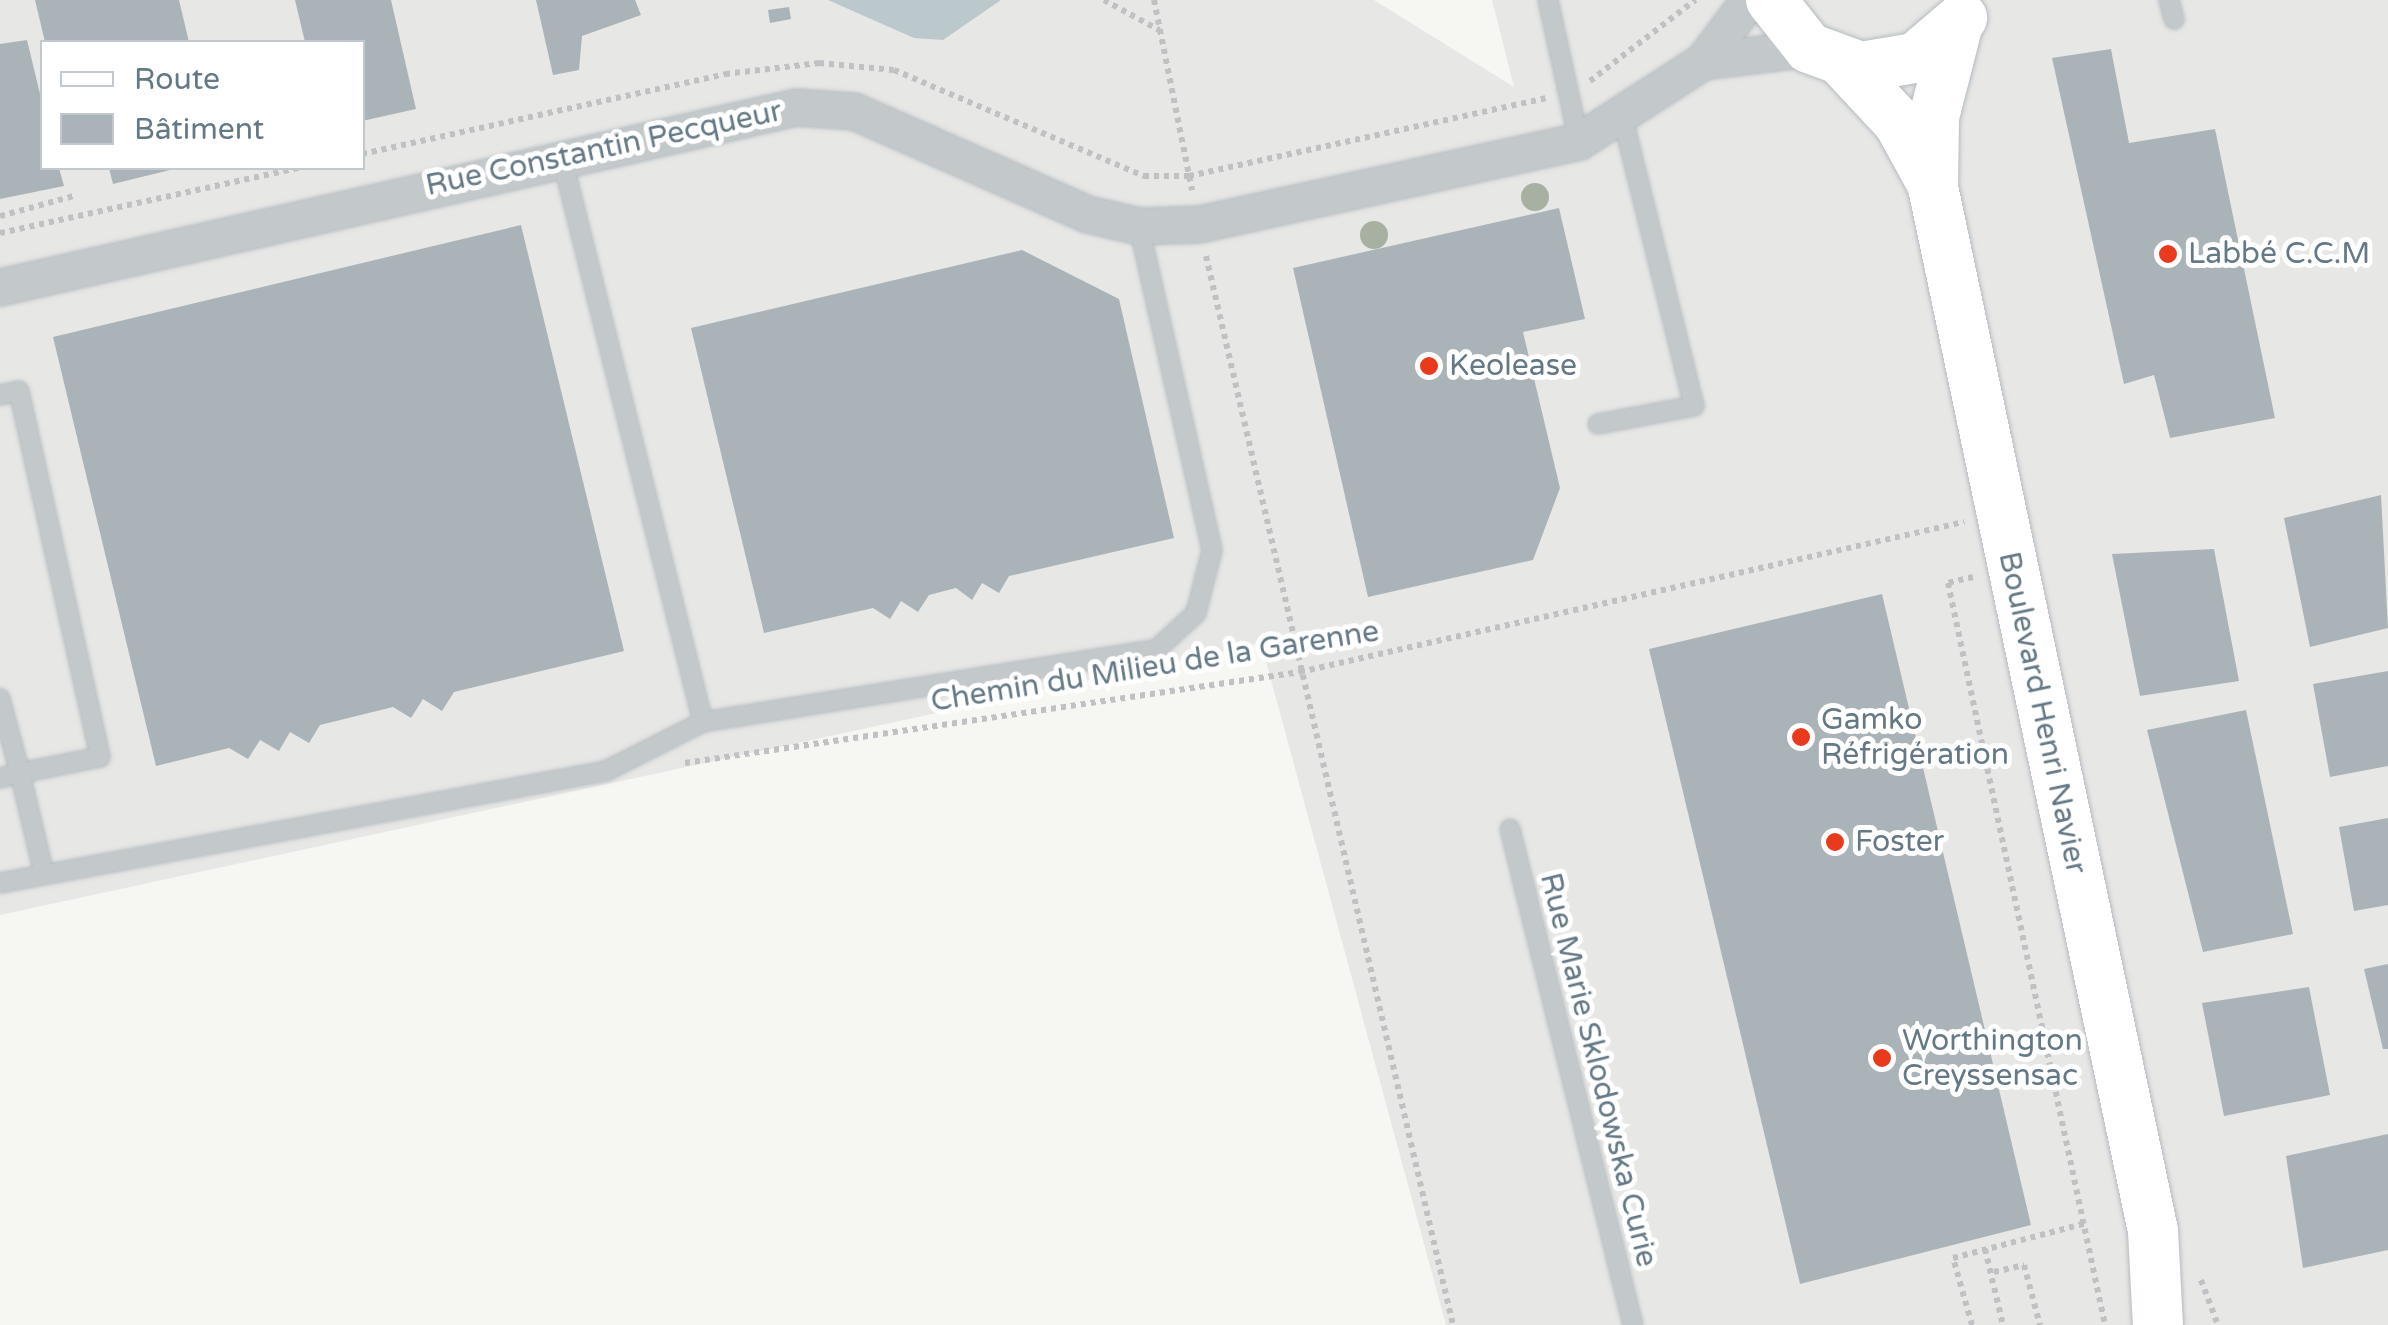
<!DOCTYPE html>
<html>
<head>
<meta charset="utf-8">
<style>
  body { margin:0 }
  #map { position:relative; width:2388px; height:1325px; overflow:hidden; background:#f6f6f2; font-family:"Varela Round",sans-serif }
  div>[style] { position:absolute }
  .built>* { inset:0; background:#e7e7e6 }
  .water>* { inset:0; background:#bbc8cc }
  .building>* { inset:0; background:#aab4b8 }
  .path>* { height:6px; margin-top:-3px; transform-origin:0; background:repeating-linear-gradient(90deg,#bfc1c3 0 5px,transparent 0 10px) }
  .roads { filter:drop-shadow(0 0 2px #b5bcbf) drop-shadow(0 0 2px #b5bcbf) }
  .lane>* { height:18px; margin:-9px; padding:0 9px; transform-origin:9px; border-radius:9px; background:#c3c8ca }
  .street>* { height:35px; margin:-17.5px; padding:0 17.5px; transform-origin:17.5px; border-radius:17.5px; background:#c3c8ca }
  .secondary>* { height:50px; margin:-25px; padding:0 25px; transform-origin:25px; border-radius:25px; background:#fff }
  .trees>* { width:28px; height:28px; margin:-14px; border-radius:50%; background:#a7b0a1 }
  .dots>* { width:28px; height:28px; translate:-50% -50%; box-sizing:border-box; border:5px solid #fff; border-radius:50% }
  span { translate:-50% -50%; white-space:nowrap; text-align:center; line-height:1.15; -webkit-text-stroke:10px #fff; paint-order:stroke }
  .street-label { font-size:30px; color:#647985 }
  .poi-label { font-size:30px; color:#647985 }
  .left { translate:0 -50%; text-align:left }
  .legend { position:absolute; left:40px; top:40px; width:325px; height:130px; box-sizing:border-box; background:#fff; border:2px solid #c1c9ce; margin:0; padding:12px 18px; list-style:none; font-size:30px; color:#647985 }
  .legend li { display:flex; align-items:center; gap:20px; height:50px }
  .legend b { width:50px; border:2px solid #c1c9ce }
</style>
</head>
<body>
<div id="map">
  <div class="built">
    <div style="clip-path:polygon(evenodd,0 0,1374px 0,1514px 87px,1492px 0,2388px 0,2388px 1325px,1446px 1325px,1261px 643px,0 915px,0 0,42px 42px,362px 42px,362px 168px,42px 168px,42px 42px)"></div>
  </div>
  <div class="water">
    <div style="clip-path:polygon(828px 0,1001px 0,943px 40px,914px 38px)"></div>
  </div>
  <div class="building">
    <div style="clip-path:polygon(35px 0,179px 0,189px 42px,45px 42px)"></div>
    <div style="clip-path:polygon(295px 0,391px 0,416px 109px,362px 121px,362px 42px,305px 42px)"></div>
    <div style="clip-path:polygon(536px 0,635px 0,641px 15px,582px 36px,579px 70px,553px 75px)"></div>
    <div style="clip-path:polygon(789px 7px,791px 19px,770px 23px,768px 10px)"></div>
    <div style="clip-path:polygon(27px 40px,42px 102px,42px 168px,59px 168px,64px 186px,0 199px,0 44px)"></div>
    <div style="clip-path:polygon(2111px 49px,2129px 143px,2215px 129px,2275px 418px,2170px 438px,2154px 375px,2124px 384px,2052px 58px)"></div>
    <div style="clip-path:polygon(109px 168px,174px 168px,174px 169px,113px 184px)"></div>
    <div style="clip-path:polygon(1559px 208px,1585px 319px,1523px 332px,1560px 488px,1533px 560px,1368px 597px,1293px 268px)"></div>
    <div style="clip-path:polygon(521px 225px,624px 651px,454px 692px,442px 711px,423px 699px,411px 718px,393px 707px,320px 725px,309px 743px,290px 732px,279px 751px,260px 740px,248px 759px,229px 748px,156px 766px,53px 337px)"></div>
    <div style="clip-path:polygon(1022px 250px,1119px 299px,1174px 538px,1009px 576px,999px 593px,982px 583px,972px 600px,956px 588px,929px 595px,918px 612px,901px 601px,890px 619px,873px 608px,764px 633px,691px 328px)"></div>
    <div style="clip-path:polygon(2381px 495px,2388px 628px,2310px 647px,2284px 518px)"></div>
    <div style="clip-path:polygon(2214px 549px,2239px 681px,2140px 696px,2112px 554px)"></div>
    <div style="clip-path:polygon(1882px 594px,2031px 1225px,1800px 1284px,1649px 649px)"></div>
    <div style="clip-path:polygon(2388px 671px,2388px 766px,2330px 777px,2313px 684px)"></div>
    <div style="clip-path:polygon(2246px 710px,2293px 934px,2203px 952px,2147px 730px)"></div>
    <div style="clip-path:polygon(2388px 818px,2388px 905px,2354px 911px,2339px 827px)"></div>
    <div style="clip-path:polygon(2388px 964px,2388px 1049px,2383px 1049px,2364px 969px)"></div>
    <div style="clip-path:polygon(2309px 987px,2330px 1095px,2224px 1116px,2202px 1003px)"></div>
    <div style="clip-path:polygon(2388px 1134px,2388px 1250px,2303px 1268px,2286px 1156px)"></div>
  </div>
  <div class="path">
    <div style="left:1104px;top:0;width:63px;rotate:28.6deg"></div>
    <div style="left:1154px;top:0;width:194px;rotate:78.7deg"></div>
    <div style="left:1590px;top:81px;width:133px;rotate:-37.6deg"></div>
    <div style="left:362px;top:154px;width:372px;rotate:-12.4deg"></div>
    <div style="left:725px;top:74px;width:95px;rotate:-6.7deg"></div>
    <div style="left:819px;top:63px;width:75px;rotate:5.3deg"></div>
    <div style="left:894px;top:70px;width:272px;rotate:23deg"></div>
    <div style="left:1144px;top:176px;width:45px"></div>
    <div style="left:1189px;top:176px;width:365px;rotate:-12.3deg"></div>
    <div style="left:0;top:216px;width:77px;rotate:-15.1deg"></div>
    <div style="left:0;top:233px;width:306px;rotate:-12.3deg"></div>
    <div style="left:1206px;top:256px;width:1097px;rotate:76.99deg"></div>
    <div style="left:1973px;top:577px;width:26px;rotate:167deg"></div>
    <div style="left:1948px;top:583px;width:758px;rotate:78.05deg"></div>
    <div style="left:685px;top:763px;width:622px;rotate:-8.42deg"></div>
    <div style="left:1300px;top:672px;width:681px;rotate:-12.73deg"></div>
    <div style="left:1985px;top:1249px;width:78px;rotate:76.7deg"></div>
    <div style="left:1994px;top:1272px;width:31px;rotate:-13deg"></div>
    <div style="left:2024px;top:1265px;width:62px;rotate:75.1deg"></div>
    <div style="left:2201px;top:1280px;width:48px;rotate:69.3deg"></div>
    <div style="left:1972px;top:1325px;width:70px;rotate:-105.8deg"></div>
    <div style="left:1953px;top:1258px;width:138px;rotate:-14.7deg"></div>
  </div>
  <div class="roads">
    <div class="lane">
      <div style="left:1548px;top:0;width:144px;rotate:77.6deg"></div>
      <div style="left:2169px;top:0;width:20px;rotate:75deg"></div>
      <div style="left:562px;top:158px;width:581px;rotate:75.96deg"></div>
      <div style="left:703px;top:722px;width:460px;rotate:-9.1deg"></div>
      <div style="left:1157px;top:649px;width:53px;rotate:-42.7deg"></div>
      <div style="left:1196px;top:613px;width:65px;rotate:-75.7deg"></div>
      <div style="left:1212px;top:550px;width:332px;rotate:-102.7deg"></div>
      <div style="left:0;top:395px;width:19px;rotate:-12deg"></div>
      <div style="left:19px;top:391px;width:375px;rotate:77.5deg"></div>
      <div style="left:100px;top:757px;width:82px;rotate:168.7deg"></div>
      <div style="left:20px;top:773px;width:77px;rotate:-105.1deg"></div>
      <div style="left:1598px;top:424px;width:98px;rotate:-10.6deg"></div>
      <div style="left:1694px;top:406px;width:296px;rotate:-103.9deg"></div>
      <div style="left:0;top:778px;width:21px;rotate:-14deg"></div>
      <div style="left:20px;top:773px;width:104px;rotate:76.6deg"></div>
      <div style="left:1510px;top:829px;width:511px;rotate:76.07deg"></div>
      <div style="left:0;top:883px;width:616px;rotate:-10.47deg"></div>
      <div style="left:606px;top:771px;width:109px;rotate:-26.8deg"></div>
    </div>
    <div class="street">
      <div style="left:1703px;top:61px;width:107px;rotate:-7deg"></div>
      <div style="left:0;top:287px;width:816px;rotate:-12.74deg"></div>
      <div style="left:796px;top:107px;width:58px;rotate:3.9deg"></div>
      <div style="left:854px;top:111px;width:255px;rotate:23.8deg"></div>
      <div style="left:1087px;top:214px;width:53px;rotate:13deg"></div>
      <div style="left:1139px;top:226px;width:60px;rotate:-1.9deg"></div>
      <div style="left:1199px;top:224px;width:389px;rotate:-12.3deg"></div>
      <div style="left:1579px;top:141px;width:148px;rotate:-32.8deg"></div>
      <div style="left:1703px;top:61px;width:76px;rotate:-53deg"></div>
    </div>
    <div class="secondary">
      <div style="left:1771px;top:0;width:61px;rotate:51.6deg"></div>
      <div style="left:1809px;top:48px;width:55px;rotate:20.1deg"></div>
      <div style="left:1861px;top:67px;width:55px;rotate:-9.5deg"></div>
      <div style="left:1915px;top:58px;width:62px;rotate:-40.4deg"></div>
      <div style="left:1958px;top:23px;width:97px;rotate:104.3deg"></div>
      <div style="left:1934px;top:117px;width:70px;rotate:90.8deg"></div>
      <div style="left:1933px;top:187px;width:1067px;rotate:78.1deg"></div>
      <div style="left:2153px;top:1231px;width:94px;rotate:87deg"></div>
      <div style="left:1843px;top:63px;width:82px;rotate:47deg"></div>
      <div style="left:1899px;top:123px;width:67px;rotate:61.5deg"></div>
    </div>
  </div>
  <div class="trees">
    <div style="left:1535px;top:197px"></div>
    <div style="left:1374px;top:235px"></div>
  </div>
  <div class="dots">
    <div style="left:2168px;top:254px;background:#ea3a1e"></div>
    <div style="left:1429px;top:366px;background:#ea3a1e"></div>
    <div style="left:1801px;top:737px;background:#ea3a1e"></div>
    <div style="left:1835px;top:842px;background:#ea3a1e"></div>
    <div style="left:1882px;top:1058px;background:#ea3a1e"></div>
  </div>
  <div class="street-label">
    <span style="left:604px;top:149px;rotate:-12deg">Rue Constantin Pecqueur</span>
    <span style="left:1155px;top:667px;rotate:-9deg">Chemin du Milieu de la Garenne</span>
    <span style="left:2042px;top:713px;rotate:78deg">Boulevard Henri Navier</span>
    <span style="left:1598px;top:1070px;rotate:76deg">Rue Marie Sklodowska Curie</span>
  </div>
  <div class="poi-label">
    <span class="left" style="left:2188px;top:254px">Labbé C.C.M</span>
    <span class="left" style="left:1449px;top:366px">Keolease</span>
    <span class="left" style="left:1821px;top:737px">Gamko<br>Réfrigération</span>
    <span class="left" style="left:1855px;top:842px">Foster</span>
    <span class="left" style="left:1902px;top:1058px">Worthington<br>Creyssensac</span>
  </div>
  <ul class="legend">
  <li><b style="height:12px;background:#fff"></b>Route</li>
  <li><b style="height:28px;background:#aab4b8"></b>Bâtiment</li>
  </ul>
</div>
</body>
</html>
